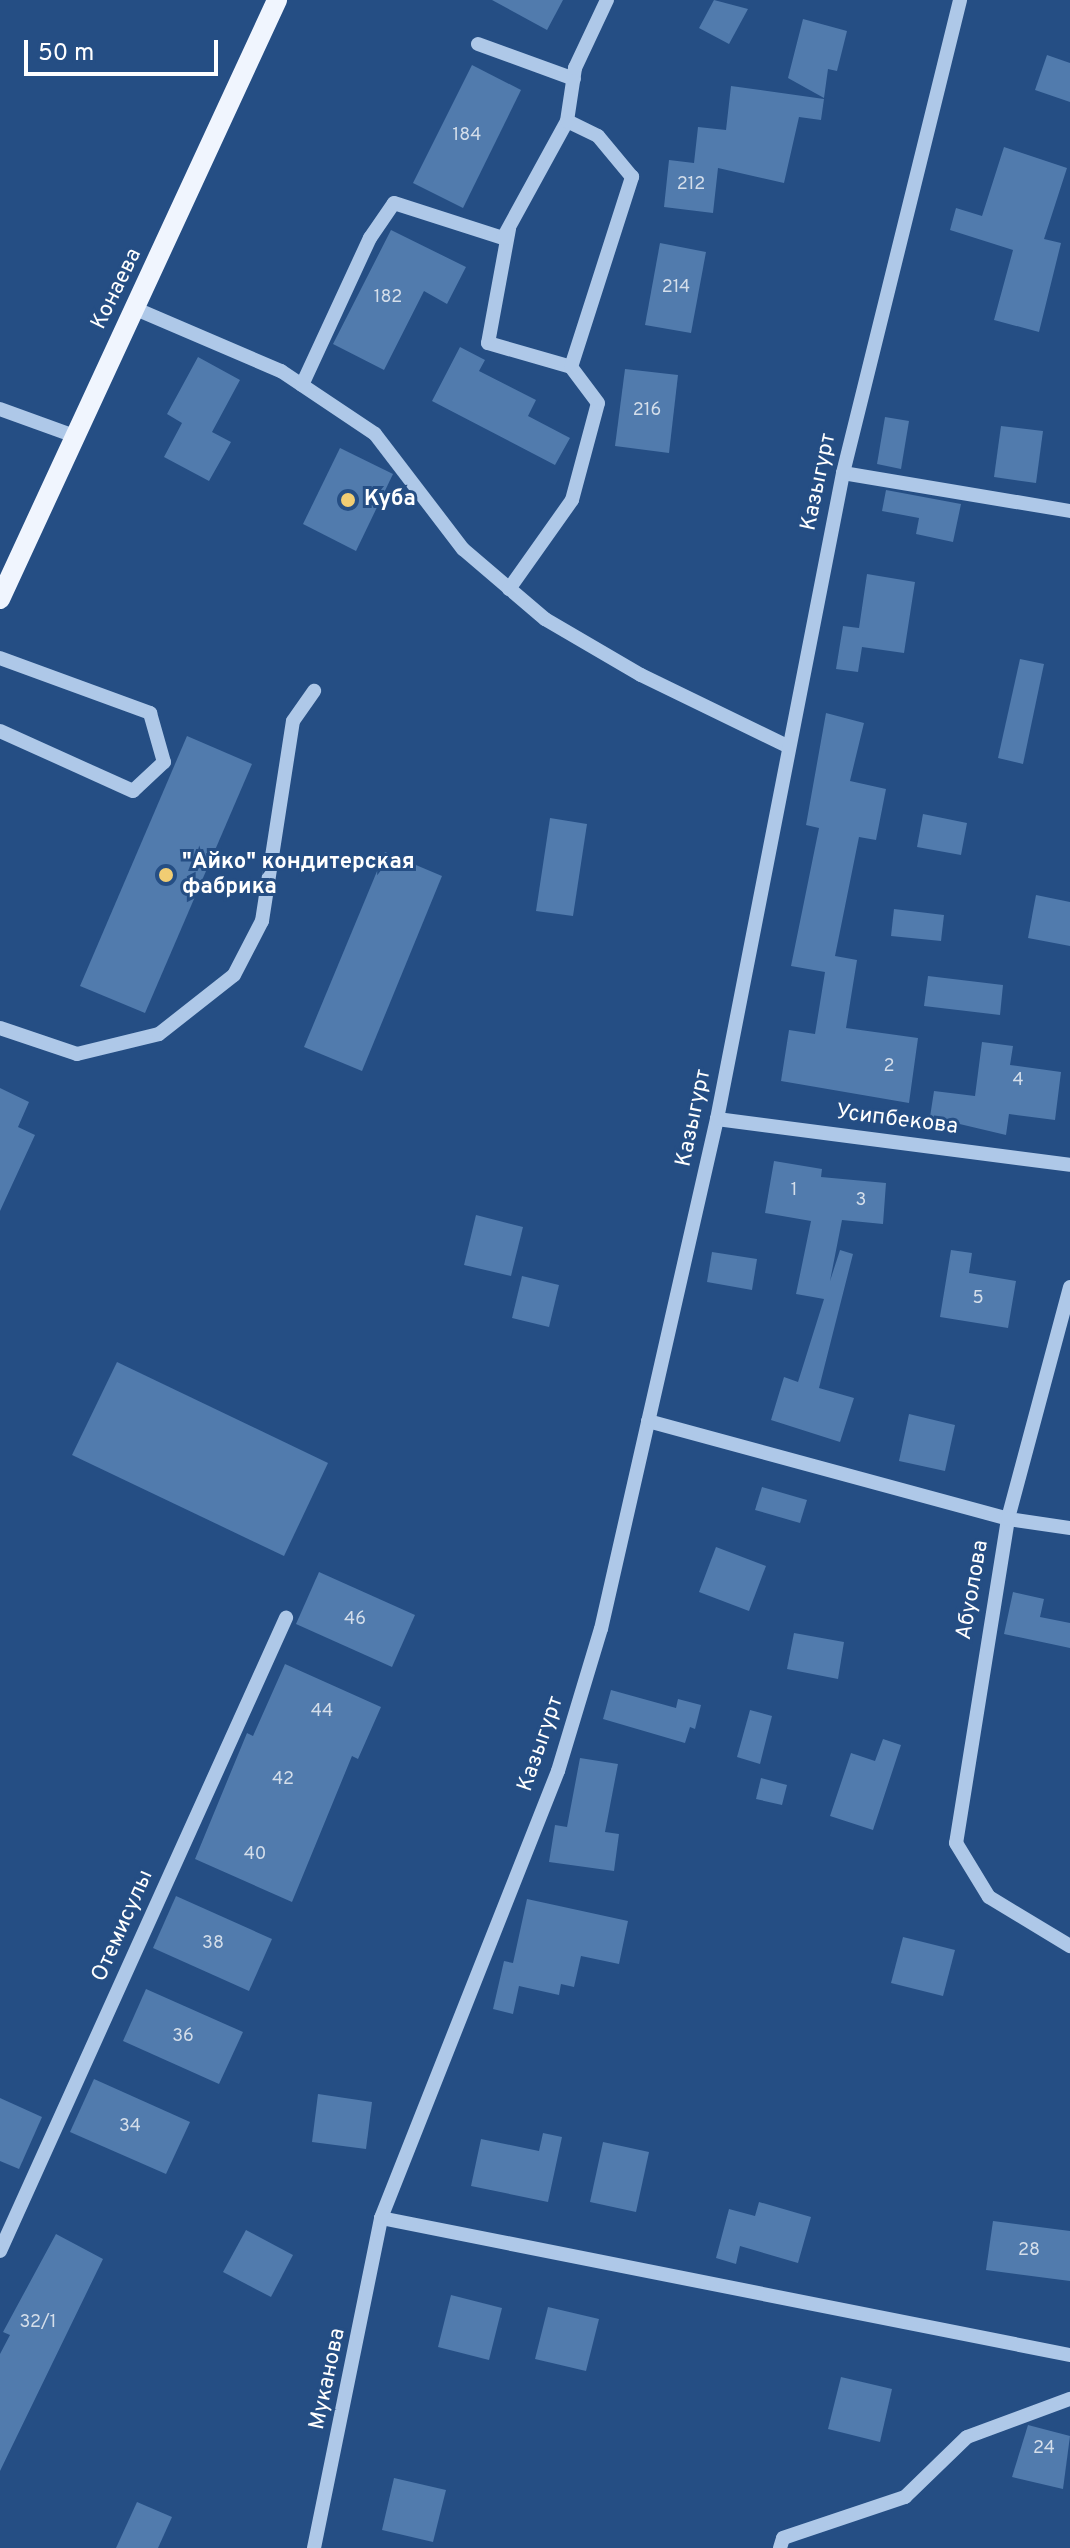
<!DOCTYPE html>
<html>
<head>
<meta charset="utf-8">
<style>
  body { margin:0 }
  #map { position:relative; width:1070px; height:2548px; overflow:hidden; background:#254e84; font-family:Overpass,sans-serif }
  div>[style] { position:absolute }
  .building>* { inset:0; background:#517bad }
  .minor>* { height:14px; margin:-7px; padding:0 7px; transform-origin:7px; border-radius:7px; background:#aec8e8 }
  .major>* { height:20px; margin:-10px; padding:0 10px; transform-origin:10px; border-radius:10px; background:#f0f5fe }
  .dots>* { width:22px; height:22px; translate:-50% -50%; box-sizing:border-box; border:4px solid #254e84; border-radius:50% }
  span { translate:-50% -50%; white-space:nowrap; text-align:center; line-height:1.15; -webkit-text-stroke:6px #254e84; paint-order:stroke }
  .number-label { font-size:18px; color:#d4deea }
  .number-label span { -webkit-text-stroke-width:0 }
  .street-label { font-size:22px; color:#fff }
  .poi-label { font-size:22px; color:#fff; font-weight:700 }
  .left { translate:0 -50%; text-align:left }
  .scale { position:absolute; left:24px; top:40px; width:194px; height:36px; box-sizing:border-box; border:4px solid #fff; border-top:0; padding-left:10px; font-size:24px; line-height:28px; white-space:nowrap; color:#fff; -webkit-text-stroke:6px #254e84; paint-order:stroke }
</style>
</head>
<body>
<div id="map">
  <div class="building">
    <div style="clip-path:polygon(492px 0,563px 0,547px 30px)"></div>
    <div style="clip-path:polygon(714px 0,748px 9px,729px 44px,699px 28px)"></div>
    <div style="clip-path:polygon(803px 19px,847px 31px,837px 71px,828px 69px,824px 98px,788px 78px)"></div>
    <div style="clip-path:polygon(1047px 55px,1070px 63px,1070px 102px,1035px 90px)"></div>
    <div style="clip-path:polygon(472px 65px,521px 90px,463px 208px,413px 183px)"></div>
    <div style="clip-path:polygon(731px 86px,824px 99px,821px 120px,799px 117px,784px 183px,718px 168px,713px 213px,664px 207px,669px 160px,694px 163px,698px 127px,726px 130px)"></div>
    <div style="clip-path:polygon(1004px 147px,1067px 168px,1044px 239px,1061px 243px,1039px 332px,994px 320px,1013px 250px,950px 230px,956px 208px,982px 216px)"></div>
    <div style="clip-path:polygon(391px 230px,466px 267px,447px 304px,424px 291px,384px 370px,333px 344px)"></div>
    <div style="clip-path:polygon(660px 243px,706px 252px,691px 333px,645px 325px)"></div>
    <div style="clip-path:polygon(460px 347px,485px 360px,479px 371px,536px 400px,528px 416px,570px 438px,555px 465px,432px 401px)"></div>
    <div style="clip-path:polygon(198px 357px,240px 380px,212px 432px,231px 442px,209px 481px,164px 457px,182px 423px,167px 414px)"></div>
    <div style="clip-path:polygon(625px 369px,678px 375px,669px 453px,615px 446px)"></div>
    <div style="clip-path:polygon(885px 417px,909px 421px,901px 469px,877px 464px)"></div>
    <div style="clip-path:polygon(1001px 426px,1043px 431px,1036px 483px,994px 477px)"></div>
    <div style="clip-path:polygon(340px 448px,393px 474px,356px 551px,303px 524px)"></div>
    <div style="clip-path:polygon(886px 490px,961px 504px,953px 542px,916px 534px,919px 518px,882px 511px)"></div>
    <div style="clip-path:polygon(867px 574px,915px 582px,904px 653px,862px 647px,858px 672px,836px 669px,843px 626px,859px 628px)"></div>
    <div style="clip-path:polygon(1020px 659px,1044px 664px,1023px 764px,998px 758px)"></div>
    <div style="clip-path:polygon(826px 713px,864px 723px,850px 781px,886px 789px,876px 840px,859px 837px,835px 956px,857px 960px,846px 1028px,918px 1038px,909px 1103px,781px 1081px,789px 1030px,815px 1034px,825px 972px,791px 966px,819px 828px,806px 825px)"></div>
    <div style="clip-path:polygon(187px 736px,252px 764px,145px 1013px,80px 986px)"></div>
    <div style="clip-path:polygon(923px 814px,967px 823px,961px 855px,917px 847px)"></div>
    <div style="clip-path:polygon(550px 818px,587px 824px,573px 916px,536px 911px)"></div>
    <div style="clip-path:polygon(385px 852px,442px 876px,362px 1071px,304px 1047px)"></div>
    <div style="clip-path:polygon(1036px 895px,1070px 902px,1070px 946px,1028px 938px)"></div>
    <div style="clip-path:polygon(894px 909px,944px 915px,941px 941px,891px 936px)"></div>
    <div style="clip-path:polygon(928px 976px,1003px 985px,1000px 1015px,924px 1006px)"></div>
    <div style="clip-path:polygon(982px 1042px,1013px 1046px,1010px 1065px,1061px 1072px,1055px 1120px,1009px 1114px,1006px 1135px,930px 1117px,934px 1091px,975px 1096px)"></div>
    <div style="clip-path:polygon(0 1088px,29px 1102px,18px 1127px,35px 1135px,0 1211px)"></div>
    <div style="clip-path:polygon(774px 1161px,822px 1169px,821px 1177px,886px 1183px,883px 1224px,842px 1220px,830px 1281px,840px 1250px,853px 1254px,819px 1388px,854px 1398px,840px 1442px,771px 1420px,784px 1377px,798px 1382px,824px 1299px,796px 1294px,811px 1221px,765px 1213px)"></div>
    <div style="clip-path:polygon(476px 1215px,523px 1227px,511px 1276px,464px 1265px)"></div>
    <div style="clip-path:polygon(951px 1250px,972px 1253px,969px 1273px,1016px 1281px,1008px 1328px,940px 1317px)"></div>
    <div style="clip-path:polygon(712px 1252px,757px 1259px,752px 1290px,707px 1282px)"></div>
    <div style="clip-path:polygon(522px 1276px,559px 1285px,549px 1327px,512px 1318px)"></div>
    <div style="clip-path:polygon(117px 1362px,328px 1463px,284px 1556px,72px 1455px)"></div>
    <div style="clip-path:polygon(909px 1414px,955px 1425px,945px 1471px,899px 1461px)"></div>
    <div style="clip-path:polygon(762px 1487px,807px 1500px,800px 1523px,755px 1510px)"></div>
    <div style="clip-path:polygon(716px 1547px,766px 1566px,749px 1611px,699px 1592px)"></div>
    <div style="clip-path:polygon(319px 1572px,415px 1615px,392px 1667px,296px 1624px)"></div>
    <div style="clip-path:polygon(1013px 1592px,1044px 1599px,1040px 1617px,1070px 1623px,1070px 1648px,1004px 1634px)"></div>
    <div style="clip-path:polygon(794px 1633px,844px 1642px,838px 1679px,787px 1669px)"></div>
    <div style="clip-path:polygon(285px 1664px,381px 1707px,358px 1759px,352px 1756px,292px 1902px,195px 1859px,247px 1733px,253px 1736px)"></div>
    <div style="clip-path:polygon(611px 1690px,676px 1708px,678px 1699px,701px 1705px,695px 1729px,690px 1727px,685px 1743px,603px 1719px)"></div>
    <div style="clip-path:polygon(750px 1710px,772px 1716px,760px 1764px,737px 1757px)"></div>
    <div style="clip-path:polygon(883px 1739px,901px 1745px,873px 1830px,830px 1816px,851px 1753px,875px 1761px)"></div>
    <div style="clip-path:polygon(580px 1758px,618px 1764px,605px 1832px,619px 1834px,614px 1871px,549px 1862px,555px 1825px,567px 1827px)"></div>
    <div style="clip-path:polygon(761px 1778px,787px 1785px,782px 1805px,756px 1799px)"></div>
    <div style="clip-path:polygon(176px 1896px,272px 1939px,249px 1991px,153px 1948px)"></div>
    <div style="clip-path:polygon(527px 1899px,628px 1921px,619px 1964px,581px 1956px,574px 1987px,561px 1984px,559px 1995px,519px 1986px,513px 2014px,493px 2009px,504px 1961px,513px 1963px)"></div>
    <div style="clip-path:polygon(903px 1937px,955px 1950px,943px 1996px,891px 1983px)"></div>
    <div style="clip-path:polygon(146px 1989px,243px 2032px,219px 2084px,123px 2041px)"></div>
    <div style="clip-path:polygon(94px 2079px,190px 2122px,166px 2174px,70px 2132px)"></div>
    <div style="clip-path:polygon(318px 2094px,372px 2102px,366px 2149px,312px 2142px)"></div>
    <div style="clip-path:polygon(0 2098px,42px 2117px,19px 2169px,0 2161px)"></div>
    <div style="clip-path:polygon(543px 2133px,562px 2137px,548px 2202px,471px 2186px,481px 2139px,539px 2151px)"></div>
    <div style="clip-path:polygon(603px 2142px,649px 2152px,636px 2212px,590px 2202px)"></div>
    <div style="clip-path:polygon(759px 2202px,811px 2217px,798px 2263px,740px 2246px,736px 2264px,716px 2258px,729px 2209px,755px 2216px)"></div>
    <div style="clip-path:polygon(993px 2221px,1070px 2231px,1070px 2281px,986px 2270px)"></div>
    <div style="clip-path:polygon(246px 2230px,293px 2255px,271px 2297px,223px 2272px)"></div>
    <div style="clip-path:polygon(56px 2234px,103px 2259px,0 2471px,0 2354px,10px 2335px,3px 2332px)"></div>
    <div style="clip-path:polygon(451px 2295px,502px 2308px,489px 2360px,438px 2347px)"></div>
    <div style="clip-path:polygon(548px 2307px,599px 2319px,586px 2371px,535px 2359px)"></div>
    <div style="clip-path:polygon(841px 2377px,892px 2389px,880px 2442px,828px 2429px)"></div>
    <div style="clip-path:polygon(1028px 2425px,1070px 2436px,1063px 2489px,1012px 2477px)"></div>
    <div style="clip-path:polygon(394px 2478px,446px 2490px,433px 2542px,382px 2530px)"></div>
    <div style="clip-path:polygon(137px 2502px,172px 2517px,158px 2548px,116px 2548px)"></div>
  </div>
  <div class="minor">
    <div style="left:478px;top:44px;width:102px;rotate:20deg"></div>
    <div style="left:509px;top:229px;width:116px;rotate:100.4deg"></div>
    <div style="left:488px;top:343px;width:86px;rotate:16.1deg"></div>
    <div style="left:136px;top:309px;width:158px;rotate:23.2deg"></div>
    <div style="left:281px;top:371px;width:113px;rotate:33.8deg"></div>
    <div style="left:375px;top:434px;width:145px;rotate:52.6deg"></div>
    <div style="left:463px;top:549px;width:108px;rotate:40.5deg"></div>
    <div style="left:545px;top:619px;width:111px;rotate:30.3deg"></div>
    <div style="left:641px;top:675px;width:162px;rotate:25.9deg"></div>
    <div style="left:302px;top:385px;width:162px;rotate:-65.2deg"></div>
    <div style="left:370px;top:238px;width:42px;rotate:-55.6deg"></div>
    <div style="left:394px;top:203px;width:114px;rotate:17.8deg"></div>
    <div style="left:503px;top:238px;width:133px;rotate:-61.3deg"></div>
    <div style="left:0;top:409px;width:77px;rotate:19.9deg"></div>
    <div style="left:843px;top:473px;width:230px;rotate:9.5deg"></div>
    <div style="left:509px;top:589px;width:109px;rotate:-54.7deg"></div>
    <div style="left:572px;top:500px;width:100px;rotate:-75deg"></div>
    <div style="left:598px;top:403px;width:45px;rotate:-126.9deg"></div>
    <div style="left:571px;top:367px;width:200px;rotate:-72.2deg"></div>
    <div style="left:632px;top:177px;width:53px;rotate:-129.7deg"></div>
    <div style="left:598px;top:136px;width:34px;rotate:-154deg"></div>
    <div style="left:567px;top:121px;width:54px;rotate:-81.4deg"></div>
    <div style="left:575px;top:68px;width:75px;rotate:-64.8deg"></div>
    <div style="left:0;top:658px;width:160px;rotate:20.1deg"></div>
    <div style="left:150px;top:713px;width:51px;rotate:74.1deg"></div>
    <div style="left:164px;top:762px;width:42px;rotate:136.9deg"></div>
    <div style="left:133px;top:791px;width:146px;rotate:-155.7deg"></div>
    <div style="left:0;top:1028px;width:81px;rotate:18.7deg"></div>
    <div style="left:77px;top:1054px;width:84px;rotate:-13.7deg"></div>
    <div style="left:159px;top:1034px;width:95px;rotate:-38.2deg"></div>
    <div style="left:234px;top:975px;width:61px;rotate:-62.6deg"></div>
    <div style="left:262px;top:921px;width:202px;rotate:-81.2deg"></div>
    <div style="left:293px;top:721px;width:37px;rotate:-55deg"></div>
    <div style="left:717px;top:1119px;width:356px;rotate:7.4deg"></div>
    <div style="left:1070px;top:1287px;width:240px;rotate:105deg"></div>
    <div style="left:1008px;top:1519px;width:328px;rotate:99.1deg"></div>
    <div style="left:956px;top:1843px;width:63px;rotate:58.6deg"></div>
    <div style="left:989px;top:1897px;width:95px;rotate:31.2deg"></div>
    <div style="left:648px;top:1421px;width:373px;rotate:15.2deg"></div>
    <div style="left:1008px;top:1519px;width:63px;rotate:8.3deg"></div>
    <div style="left:381px;top:2218px;width:702px;rotate:11.25deg"></div>
    <div style="left:0;top:2251px;width:695px;rotate:-65.69deg"></div>
    <div style="left:314px;top:2548px;width:337px;rotate:-78.5deg"></div>
    <div style="left:381px;top:2218px;width:481px;rotate:-68.4deg"></div>
    <div style="left:558px;top:1771px;width:148px;rotate:-73.2deg"></div>
    <div style="left:601px;top:1629px;width:523px;rotate:-77.19deg"></div>
    <div style="left:717px;top:1119px;width:658px;rotate:-78.96deg"></div>
    <div style="left:843px;top:473px;width:487px;rotate:-76.1deg"></div>
    <div style="left:780px;top:2548px;width:10px;rotate:-73deg"></div>
    <div style="left:783px;top:2538px;width:129px;rotate:-18.6deg"></div>
    <div style="left:905px;top:2497px;width:86px;rotate:-44.1deg"></div>
    <div style="left:967px;top:2437px;width:110px;rotate:-20.3deg"></div>
  </div>
  <div class="major">
    <div style="left:0;top:599px;width:660px;rotate:-65.18deg"></div>
  </div>
  <div class="dots">
    <div style="left:348px;top:500px;background:#f1cd73"></div>
    <div style="left:166px;top:875px;background:#f1cd73"></div>
  </div>
  <div class="number-label">
    <span style="left:467px;top:136px">184</span>
    <span style="left:691px;top:185px">212</span>
    <span style="left:676px;top:288px">214</span>
    <span style="left:388px;top:298px">182</span>
    <span style="left:647px;top:411px">216</span>
    <span style="left:889px;top:1067px">2</span>
    <span style="left:1018px;top:1081px">4</span>
    <span style="left:794px;top:1191px">1</span>
    <span style="left:861px;top:1201px">3</span>
    <span style="left:978px;top:1299px">5</span>
    <span style="left:355px;top:1620px">46</span>
    <span style="left:322px;top:1712px">44</span>
    <span style="left:283px;top:1780px">42</span>
    <span style="left:255px;top:1855px">40</span>
    <span style="left:213px;top:1944px">38</span>
    <span style="left:183px;top:2037px">36</span>
    <span style="left:130px;top:2127px">34</span>
    <span style="left:1029px;top:2251px">28</span>
    <span style="left:38px;top:2323px">32/1</span>
    <span style="left:1044px;top:2449px">24</span>
  </div>
  <div class="street-label">
    <span style="left:117px;top:289px;rotate:-64deg">Конаева</span>
    <span style="left:819px;top:482px;rotate:-78deg">Казыгурт</span>
    <span style="left:694px;top:1118px;rotate:-78deg">Казыгурт</span>
    <span style="left:897px;top:1120px;rotate:7deg">Усипбекова</span>
    <span style="left:973px;top:1590px;rotate:-80deg">Абуолова</span>
    <span style="left:541px;top:1744px;rotate:-71deg">Казыгурт</span>
    <span style="left:123px;top:1926px;rotate:-66deg">Отемисулы</span>
    <span style="left:328px;top:2379px;rotate:-78deg">Муканова</span>
  </div>
  <div class="poi-label">
    <span class="left" style="left:364px;top:500px">Куба</span>
    <span class="left" style="left:182px;top:875px">"Айко" кондитерская<br>фабрика</span>
  </div>
  <div class="scale">50 m</div>
</div>
</body>
</html>
